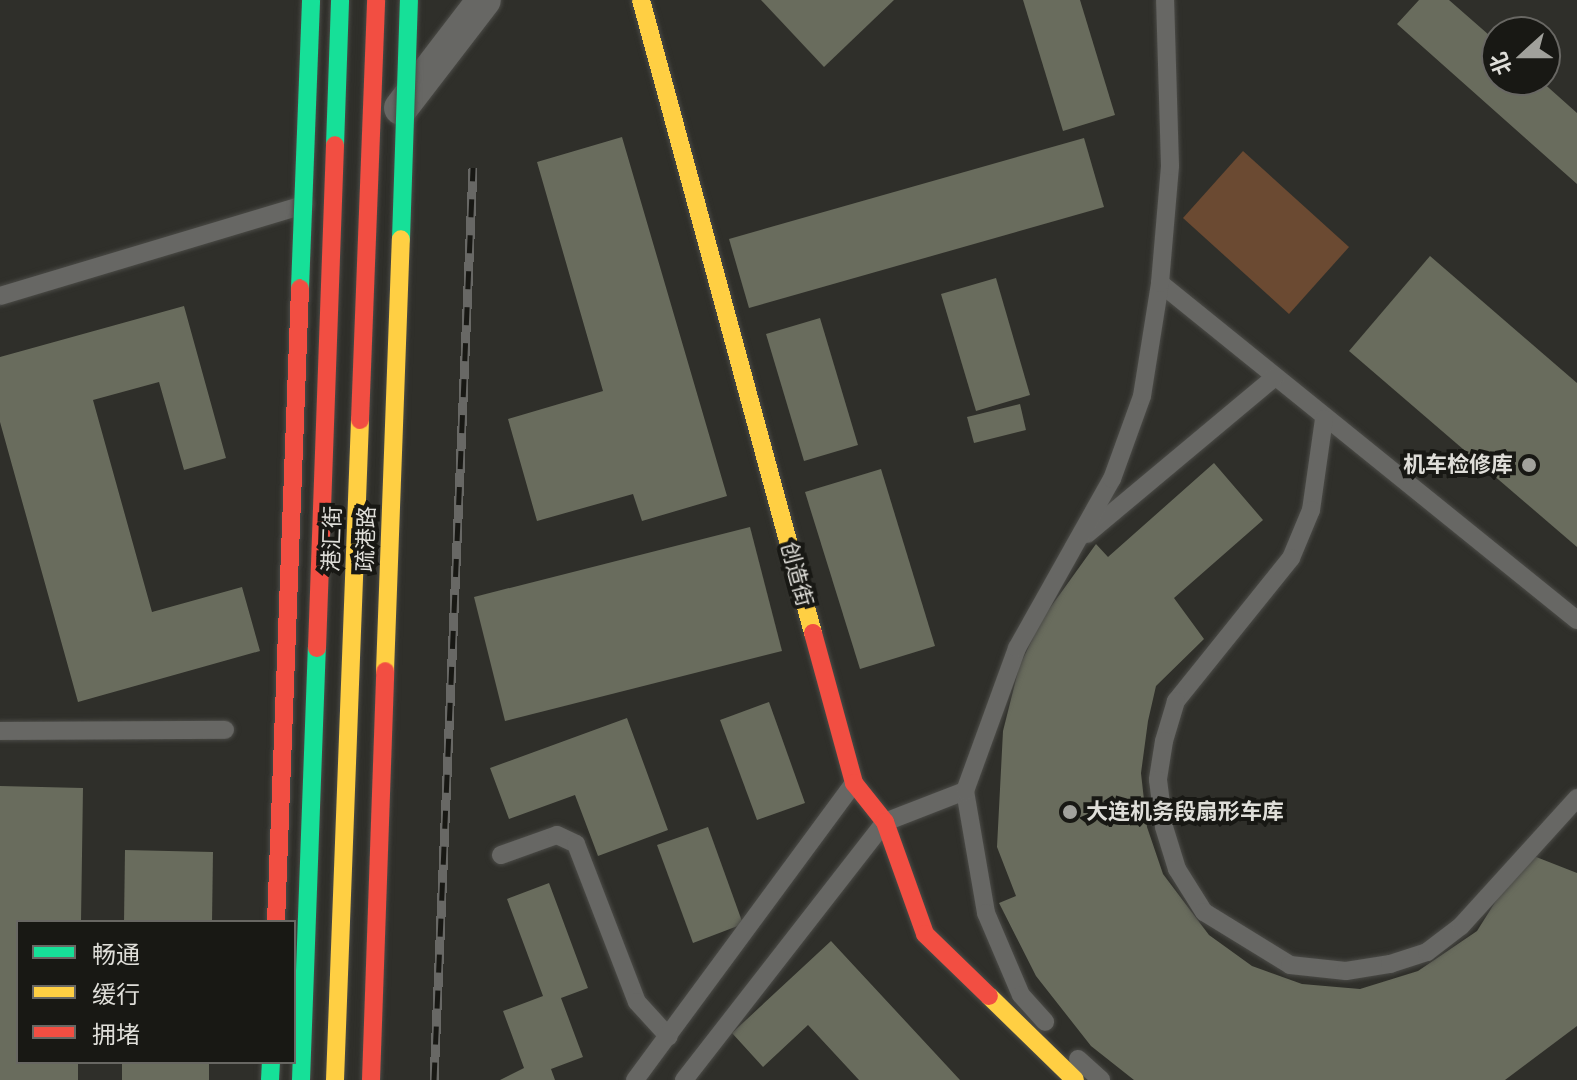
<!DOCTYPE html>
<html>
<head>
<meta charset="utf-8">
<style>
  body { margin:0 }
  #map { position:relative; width:1577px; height:1080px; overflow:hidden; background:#2f2f2a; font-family:Mulish,"Noto Sans SC",sans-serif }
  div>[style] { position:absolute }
  .green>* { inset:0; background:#6b4a32 }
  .building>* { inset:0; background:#696c5d }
  .roads { filter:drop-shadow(0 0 2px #4b4b47) drop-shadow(0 0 2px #4b4b47) }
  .lane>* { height:18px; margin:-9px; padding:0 9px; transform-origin:9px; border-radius:9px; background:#676764 }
  .street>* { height:34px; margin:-17px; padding:0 17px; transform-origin:17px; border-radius:17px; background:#676764 }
  .fast>* { height:18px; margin:-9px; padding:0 9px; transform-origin:9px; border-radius:9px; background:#16e098 }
  .slow>* { height:18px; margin:-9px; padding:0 9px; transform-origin:9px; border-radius:9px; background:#ffcf43 }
  .jam>* { height:18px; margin:-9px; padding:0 9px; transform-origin:9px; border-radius:9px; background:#f24e42 }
  .rail>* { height:9px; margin-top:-4.5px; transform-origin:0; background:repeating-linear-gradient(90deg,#181814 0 18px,#686865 0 36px); box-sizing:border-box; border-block:2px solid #686865 }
  .bridges { filter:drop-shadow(0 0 2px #4b4b47) drop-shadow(0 0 2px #4b4b47) }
  .fast-bridge>* { height:18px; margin:-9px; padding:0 9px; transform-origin:9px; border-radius:9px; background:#16e098 }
  .slow-bridge>* { height:18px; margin:-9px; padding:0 9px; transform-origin:9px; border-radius:9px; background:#ffcf43 }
  .jam-bridge>* { height:18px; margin:-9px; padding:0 9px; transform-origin:9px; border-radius:9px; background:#f24e42 }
  .dots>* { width:22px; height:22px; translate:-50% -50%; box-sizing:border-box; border:4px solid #181814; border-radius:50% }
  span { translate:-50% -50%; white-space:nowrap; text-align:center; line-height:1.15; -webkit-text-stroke:8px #181814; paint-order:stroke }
  .poi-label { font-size:22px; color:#dfded9; font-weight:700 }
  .right { translate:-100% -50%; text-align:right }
  .left { translate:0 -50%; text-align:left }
  .street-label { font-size:22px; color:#dfded9 }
  .legend { position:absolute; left:16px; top:920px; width:280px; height:144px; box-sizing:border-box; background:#181814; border:2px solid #686763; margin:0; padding:10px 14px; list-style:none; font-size:24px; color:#dfded9 }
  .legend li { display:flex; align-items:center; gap:16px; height:40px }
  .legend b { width:40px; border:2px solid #686763 }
  .north { position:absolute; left:1481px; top:16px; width:80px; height:80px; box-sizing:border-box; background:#181814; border:2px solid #686763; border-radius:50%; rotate:249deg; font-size:22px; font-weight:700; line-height:32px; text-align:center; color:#dfded9 }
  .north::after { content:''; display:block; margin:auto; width:28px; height:36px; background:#a1a19c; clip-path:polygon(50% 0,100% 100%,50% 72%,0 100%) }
</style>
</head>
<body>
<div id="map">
  <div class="green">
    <div style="clip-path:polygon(1243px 151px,1349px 247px,1289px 314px,1183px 218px)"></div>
  </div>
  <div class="building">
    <div style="clip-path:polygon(761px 0,894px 0,824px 67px)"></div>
    <div style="clip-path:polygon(1023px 0,1080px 0,1115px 115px,1063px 131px)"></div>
    <div style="clip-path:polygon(1419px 0,1449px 0,1497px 42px,1497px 80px,1540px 80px,1577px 113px,1577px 184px,1397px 24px)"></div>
    <div style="clip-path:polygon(622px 137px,727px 496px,642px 521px,633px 494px,537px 521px,508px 419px,603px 391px,537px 162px)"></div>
    <div style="clip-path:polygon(1084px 138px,1104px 207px,749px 308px,729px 239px)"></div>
    <div style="clip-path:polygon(1430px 256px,1577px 383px,1577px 547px,1349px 351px)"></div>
    <div style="clip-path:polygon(996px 278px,1030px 395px,976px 411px,941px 294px)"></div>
    <div style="clip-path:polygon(184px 306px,226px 458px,184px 470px,159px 382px,93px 400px,152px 612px,242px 587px,260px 651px,78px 702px,0 422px,0 357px)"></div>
    <div style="clip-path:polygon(820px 318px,858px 445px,804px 461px,766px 334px)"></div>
    <div style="clip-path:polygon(1020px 404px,1026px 430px,974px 443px,967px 417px)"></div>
    <div style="clip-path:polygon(1214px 463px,1263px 520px,1174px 598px,1204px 639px,1156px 686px,1148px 721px,1141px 773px,1147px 827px,1163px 874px,1209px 935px,1252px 966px,1302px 984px,1360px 989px,1418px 971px,1477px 931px,1526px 853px,1577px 873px,1577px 1026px,1505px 1080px,1134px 1080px,1091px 1046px,1036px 976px,999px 903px,1016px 896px,997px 847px,1003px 731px,1019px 667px,1042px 619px,1096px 544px,1108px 557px)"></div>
    <div style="clip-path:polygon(881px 469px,935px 646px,860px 669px,805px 492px)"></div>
    <div style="clip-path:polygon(750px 527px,782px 651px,505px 721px,474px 597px)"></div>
    <div style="clip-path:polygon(769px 702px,805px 803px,757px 820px,720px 720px)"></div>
    <div style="clip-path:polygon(627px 718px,668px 830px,598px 856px,575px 795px,509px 819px,490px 768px)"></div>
    <div style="clip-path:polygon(0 786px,83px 788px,81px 922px,18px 922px,18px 1062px,78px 1062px,78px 1080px,0 1080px)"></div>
    <div style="clip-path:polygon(708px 827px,743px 924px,693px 943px,657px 845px)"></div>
    <div style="clip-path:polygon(125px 850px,213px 852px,212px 922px,124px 922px)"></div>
    <div style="clip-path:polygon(549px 883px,588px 988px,561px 998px,583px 1057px,551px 1069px,555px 1080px,500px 1080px,524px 1068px,503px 1011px,543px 996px,507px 899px)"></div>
    <div style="clip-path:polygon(831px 941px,960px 1080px,859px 1080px,808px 1025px,763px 1067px,732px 1033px)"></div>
    <div style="clip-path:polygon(122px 1062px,209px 1062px,209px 1080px,122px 1080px)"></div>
  </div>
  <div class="roads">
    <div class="lane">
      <div style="left:1160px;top:283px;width:536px;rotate:38.94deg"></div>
      <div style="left:0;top:296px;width:317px;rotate:-16.7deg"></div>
      <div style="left:1324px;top:419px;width:92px;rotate:98.1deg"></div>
      <div style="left:1311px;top:510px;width:52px;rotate:112.6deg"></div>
      <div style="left:1291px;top:558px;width:184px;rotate:128.8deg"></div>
      <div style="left:1176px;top:701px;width:42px;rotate:106.7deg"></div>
      <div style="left:1164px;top:741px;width:39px;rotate:99deg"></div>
      <div style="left:1158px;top:780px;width:47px;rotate:82.7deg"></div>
      <div style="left:1164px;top:827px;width:44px;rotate:72.8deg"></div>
      <div style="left:1177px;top:869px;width:51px;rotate:57.9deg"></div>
      <div style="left:1204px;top:912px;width:101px;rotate:31.6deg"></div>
      <div style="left:1290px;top:965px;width:56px;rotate:6.1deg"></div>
      <div style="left:1346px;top:971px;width:45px;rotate:-9deg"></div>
      <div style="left:1390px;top:964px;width:39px;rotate:-18deg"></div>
      <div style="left:1427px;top:952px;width:43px;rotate:-37.4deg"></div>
      <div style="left:1461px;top:926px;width:173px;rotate:-47.8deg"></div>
      <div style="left:1087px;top:534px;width:245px;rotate:-39.9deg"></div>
      <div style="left:0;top:731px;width:225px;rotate:-0.3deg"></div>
      <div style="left:965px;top:791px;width:124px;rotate:80.2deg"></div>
      <div style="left:986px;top:913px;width:89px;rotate:66.9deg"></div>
      <div style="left:1021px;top:995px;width:36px;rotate:48deg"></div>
      <div style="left:501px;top:855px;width:59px;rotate:-19.7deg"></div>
      <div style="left:557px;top:835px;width:21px;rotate:25deg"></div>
      <div style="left:576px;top:844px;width:169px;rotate:68.9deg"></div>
      <div style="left:637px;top:1002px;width:47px;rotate:47.6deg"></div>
      <div style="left:1078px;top:1059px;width:31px;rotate:42deg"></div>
      <div style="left:635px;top:1080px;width:369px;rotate:-53.6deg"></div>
      <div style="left:684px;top:1080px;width:327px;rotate:-52.1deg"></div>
      <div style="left:885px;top:822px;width:86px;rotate:-21.2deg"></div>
      <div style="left:965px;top:791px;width:152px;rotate:-70deg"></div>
      <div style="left:1017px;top:648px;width:194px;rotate:-60.7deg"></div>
      <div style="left:1112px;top:479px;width:88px;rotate:-70.1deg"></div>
      <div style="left:1142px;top:396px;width:114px;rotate:-80.9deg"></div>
      <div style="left:1160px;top:283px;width:117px;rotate:-85.1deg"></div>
      <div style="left:1170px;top:166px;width:166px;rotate:-91.7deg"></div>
    </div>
    <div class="street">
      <div style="left:401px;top:108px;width:136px;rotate:-52.5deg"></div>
    </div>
    <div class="fast">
      <div style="left:335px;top:145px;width:145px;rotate:-88deg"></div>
      <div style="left:270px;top:1080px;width:18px;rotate:-87deg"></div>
      <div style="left:301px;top:1080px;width:432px;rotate:-87.9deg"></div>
    </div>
    <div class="slow">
      <div style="left:641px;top:0;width:656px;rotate:74.8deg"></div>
      <div style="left:989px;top:996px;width:120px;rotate:44.3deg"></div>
      <div style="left:335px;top:1080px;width:660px;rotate:-87.83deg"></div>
    </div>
    <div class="jam">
      <div style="left:360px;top:420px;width:420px;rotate:-87.8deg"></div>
      <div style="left:813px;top:633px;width:156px;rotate:74.7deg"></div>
      <div style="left:854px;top:783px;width:50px;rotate:51.5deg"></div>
      <div style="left:885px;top:822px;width:119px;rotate:70.3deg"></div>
      <div style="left:925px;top:934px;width:89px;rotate:44.1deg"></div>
      <div style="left:317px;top:648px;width:503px;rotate:-87.95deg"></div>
    </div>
  </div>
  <div class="rail">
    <div style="left:434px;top:1080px;width:913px;rotate:-87.55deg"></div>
  </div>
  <div class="bridges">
    <div class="fast-bridge">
      <div style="left:401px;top:239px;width:239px;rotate:-88.1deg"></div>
      <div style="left:300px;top:288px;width:288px;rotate:-87.8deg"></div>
    </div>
    <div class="slow-bridge">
      <div style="left:385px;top:671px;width:432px;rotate:-87.9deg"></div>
    </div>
    <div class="jam-bridge">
      <div style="left:276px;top:922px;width:634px;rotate:-87.83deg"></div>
      <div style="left:371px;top:1080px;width:409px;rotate:-88deg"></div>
    </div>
  </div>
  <div class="dots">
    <div style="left:1529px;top:465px;background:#a1a19c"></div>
    <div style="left:1070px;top:812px;background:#a1a19c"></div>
  </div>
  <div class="poi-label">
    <span class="right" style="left:1513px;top:465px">机车检修库</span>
    <span class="left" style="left:1086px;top:812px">大连机务段扇形车库</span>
  </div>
  <div class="street-label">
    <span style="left:332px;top:539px;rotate:-88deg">港汇街</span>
    <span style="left:366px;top:539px;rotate:-88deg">疏港路</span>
    <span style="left:797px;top:574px;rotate:75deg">创造街</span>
  </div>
  <ul class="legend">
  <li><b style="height:10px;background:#16e098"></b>畅通</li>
  <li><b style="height:10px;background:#ffcf43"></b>缓行</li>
  <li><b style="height:10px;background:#f24e42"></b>拥堵</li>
  </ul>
  <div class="north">北</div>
</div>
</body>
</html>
